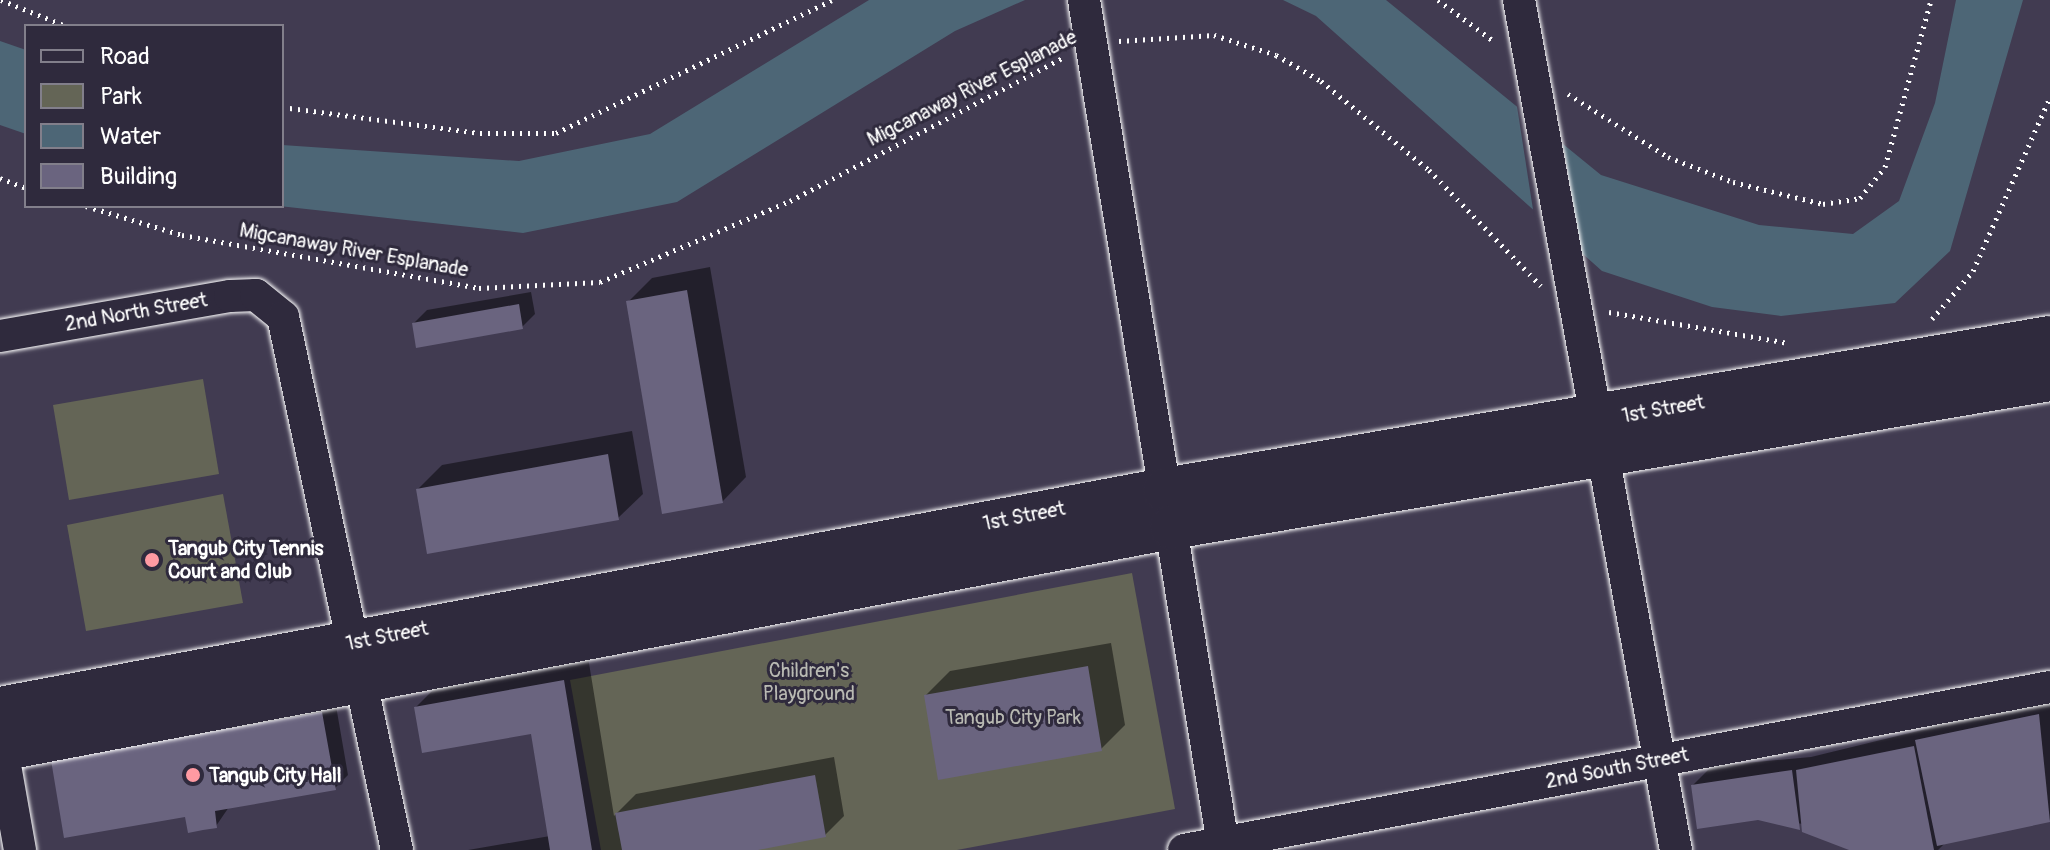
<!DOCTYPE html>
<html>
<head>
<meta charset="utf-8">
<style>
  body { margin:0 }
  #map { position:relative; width:2050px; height:850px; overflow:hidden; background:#413b51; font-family:Pangolin,sans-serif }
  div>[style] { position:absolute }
  .green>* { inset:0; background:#646556 }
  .water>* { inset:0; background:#4d6676 }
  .pier>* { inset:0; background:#413b51 }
  .shadow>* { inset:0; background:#0007 }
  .building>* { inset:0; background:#6a647f }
  .path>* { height:5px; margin-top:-2.5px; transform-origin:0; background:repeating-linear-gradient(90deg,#fff 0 2px,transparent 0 8px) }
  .roads { filter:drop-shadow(0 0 2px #fff) drop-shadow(0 0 2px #fff) }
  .street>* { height:32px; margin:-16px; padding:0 16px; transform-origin:16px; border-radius:16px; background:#2f2a3d }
  .secondary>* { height:44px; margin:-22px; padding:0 22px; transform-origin:22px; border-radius:22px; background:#2f2a3d }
  .dots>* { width:22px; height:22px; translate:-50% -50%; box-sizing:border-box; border:4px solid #2f2a3d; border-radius:50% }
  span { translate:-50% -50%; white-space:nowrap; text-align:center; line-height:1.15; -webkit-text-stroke:6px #2f2a3d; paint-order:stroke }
  .street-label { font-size:20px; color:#fff }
  .poi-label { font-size:20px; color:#fff; font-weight:700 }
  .left { translate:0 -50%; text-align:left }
  .park-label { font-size:20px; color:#b9bab3 }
  .legend { position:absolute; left:24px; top:24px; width:260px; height:184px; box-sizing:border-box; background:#2f2a3d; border:2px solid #827f8b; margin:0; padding:10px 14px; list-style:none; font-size:24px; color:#fff }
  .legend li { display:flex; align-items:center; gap:16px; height:40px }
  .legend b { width:40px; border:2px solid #827f8b }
</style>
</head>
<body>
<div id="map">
  <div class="green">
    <div style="clip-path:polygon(203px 379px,219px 474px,69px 500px,53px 405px)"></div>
    <div style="clip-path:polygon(223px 494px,243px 603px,86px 631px,67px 525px)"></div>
    <div style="clip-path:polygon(1132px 573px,1175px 809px,957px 850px,601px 850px,570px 680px)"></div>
  </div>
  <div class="water">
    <div style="clip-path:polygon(869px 0,1025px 0,955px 31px,677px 202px,523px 233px,279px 206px,282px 145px,519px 161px,650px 134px)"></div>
    <div style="clip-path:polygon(1283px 0,1386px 0,1601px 175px,1759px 225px,1853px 234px,1899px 201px,1935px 103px,1956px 0,2023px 0,1950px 251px,1895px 303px,1781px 316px,1712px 307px,1602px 271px,1316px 16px)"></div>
    <div style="clip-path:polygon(0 41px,26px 50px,26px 134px,0 125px)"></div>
  </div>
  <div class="pier">
    <div style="clip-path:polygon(1516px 100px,1562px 138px,1581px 250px,1534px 216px)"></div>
  </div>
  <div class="shadow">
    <div style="clip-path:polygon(710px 267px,746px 477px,722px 502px,628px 302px,652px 278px)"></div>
    <div style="clip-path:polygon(531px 292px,535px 314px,522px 327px,414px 323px,427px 310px)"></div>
    <div style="clip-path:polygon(632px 431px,643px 494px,618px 518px,418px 489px,442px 465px)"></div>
    <div style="clip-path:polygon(1111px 643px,1125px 725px,1101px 749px,926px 695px,950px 671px)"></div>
    <div style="clip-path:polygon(588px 657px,614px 816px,636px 794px,834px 757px,844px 816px,825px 835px,748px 850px,468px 850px,550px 836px,533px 732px,416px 707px,440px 683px)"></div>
    <div style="clip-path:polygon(2050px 694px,2050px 820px,1947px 841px,1938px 850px,1854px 850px,1803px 824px,1759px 818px,1693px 785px,1712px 766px,1811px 757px,1930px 728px,1942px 717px)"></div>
    <div style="clip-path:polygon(335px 700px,348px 775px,335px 788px,229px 807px,216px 826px,53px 760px)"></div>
  </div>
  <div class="building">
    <div style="clip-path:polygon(687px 290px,723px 503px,662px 514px,626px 301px)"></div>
    <div style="clip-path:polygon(519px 304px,523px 329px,416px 348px,412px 323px)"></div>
    <div style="clip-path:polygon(608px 454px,619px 520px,427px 554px,416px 489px)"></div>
    <div style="clip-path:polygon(1088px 666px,1102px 751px,938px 780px,924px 695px)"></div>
    <div style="clip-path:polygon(564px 680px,592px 850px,550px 850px,531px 734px,422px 753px,414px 707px)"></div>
    <div style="clip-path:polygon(322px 712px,336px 790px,215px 811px,217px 828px,203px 830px,188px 833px,185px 817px,64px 838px,51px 760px)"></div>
    <div style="clip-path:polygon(2039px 714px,2050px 822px,1937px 846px,1915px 740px)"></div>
    <div style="clip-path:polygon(1914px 746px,1934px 850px,1849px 850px,1802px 832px,1796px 770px)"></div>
    <div style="clip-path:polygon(1792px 770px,1800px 830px,1758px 820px,1697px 829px,1691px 785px)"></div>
    <div style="clip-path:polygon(815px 775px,826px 837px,758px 850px,622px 850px,615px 813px)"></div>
  </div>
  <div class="path">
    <div style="left:1px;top:0;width:70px;rotate:21.8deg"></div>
    <div style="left:1438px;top:0;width:71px;rotate:36.4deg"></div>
    <div style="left:1119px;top:41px;width:95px;rotate:-3.6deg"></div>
    <div style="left:1214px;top:35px;width:65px;rotate:17.9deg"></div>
    <div style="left:1276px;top:55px;width:52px;rotate:30deg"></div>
    <div style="left:1321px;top:81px;width:140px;rotate:39.5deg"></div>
    <div style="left:1429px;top:170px;width:161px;rotate:46deg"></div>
    <div style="left:1568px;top:94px;width:118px;rotate:32.2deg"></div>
    <div style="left:1668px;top:157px;width:70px;rotate:21deg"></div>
    <div style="left:1733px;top:182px;width:93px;rotate:13.7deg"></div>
    <div style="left:1823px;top:204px;width:37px;rotate:-9deg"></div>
    <div style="left:1860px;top:198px;width:40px;rotate:-51deg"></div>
    <div style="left:1885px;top:167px;width:173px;rotate:-74.6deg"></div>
    <div style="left:282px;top:107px;width:200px;rotate:7.5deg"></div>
    <div style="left:480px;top:133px;width:76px"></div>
    <div style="left:556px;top:133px;width:306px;rotate:-25.7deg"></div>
    <div style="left:0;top:178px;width:28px;rotate:21deg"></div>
    <div style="left:86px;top:206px;width:100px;rotate:16.8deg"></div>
    <div style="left:182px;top:235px;width:302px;rotate:10.1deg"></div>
    <div style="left:479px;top:288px;width:121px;rotate:-2.8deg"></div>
    <div style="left:600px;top:282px;width:207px;rotate:-23.1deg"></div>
    <div style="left:790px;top:201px;width:310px;rotate:-27.7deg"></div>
    <div style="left:1609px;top:312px;width:182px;rotate:9.8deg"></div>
    <div style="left:1932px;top:319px;width:63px;rotate:-49.5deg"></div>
    <div style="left:1973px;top:271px;width:190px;rotate:-66.1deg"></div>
  </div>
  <div class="roads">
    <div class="street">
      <div style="left:1084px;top:0;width:861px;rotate:80.65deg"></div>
      <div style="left:1519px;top:0;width:864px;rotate:79.54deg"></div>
      <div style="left:0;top:336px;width:233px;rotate:-9.9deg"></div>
      <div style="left:230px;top:296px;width:26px;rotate:-2deg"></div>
      <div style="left:256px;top:295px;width:35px;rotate:39deg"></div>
      <div style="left:283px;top:317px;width:545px;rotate:77.93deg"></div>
      <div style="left:2px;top:748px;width:104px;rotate:80deg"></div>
      <div style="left:1184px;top:850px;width:881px;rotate:-10.66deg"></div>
    </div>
    <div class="secondary">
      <div style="left:0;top:709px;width:1185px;rotate:-10.65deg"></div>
      <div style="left:1165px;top:490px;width:898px;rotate:-9.75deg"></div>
      <div style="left:0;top:749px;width:1193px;rotate:-10.73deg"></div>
      <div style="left:1172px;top:527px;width:890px;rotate:-9.57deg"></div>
    </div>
  </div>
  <div class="dots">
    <div style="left:152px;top:560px;background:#ff9aa2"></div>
    <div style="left:193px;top:775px;background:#ff9aa2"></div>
  </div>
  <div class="street-label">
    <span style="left:972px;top:88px;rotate:-27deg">Migcanaway River Esplanade</span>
    <span style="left:354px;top:250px;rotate:10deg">Migcanaway River Esplanade</span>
    <span style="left:136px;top:312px;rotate:-10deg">2nd North Street</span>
    <span style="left:1663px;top:409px;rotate:-10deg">1st Street</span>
    <span style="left:1024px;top:516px;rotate:-11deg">1st Street</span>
    <span style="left:387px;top:636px;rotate:-11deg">1st Street</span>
    <span style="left:1617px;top:768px;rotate:-11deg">2nd South Street</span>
  </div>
  <div class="poi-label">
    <span class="left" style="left:168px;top:560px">Tangub City Tennis<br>Court and Club</span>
    <span class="left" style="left:209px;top:775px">Tangub City Hall</span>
  </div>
  <div class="park-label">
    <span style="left:809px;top:682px">Children's<br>Playground</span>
    <span style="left:1013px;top:717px">Tangub City Park</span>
  </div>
  <ul class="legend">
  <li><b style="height:10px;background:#2f2a3d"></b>Road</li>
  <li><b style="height:22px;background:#646556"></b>Park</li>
  <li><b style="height:22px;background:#4d6676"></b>Water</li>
  <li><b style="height:22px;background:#6a647f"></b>Building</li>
  </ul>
</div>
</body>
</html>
